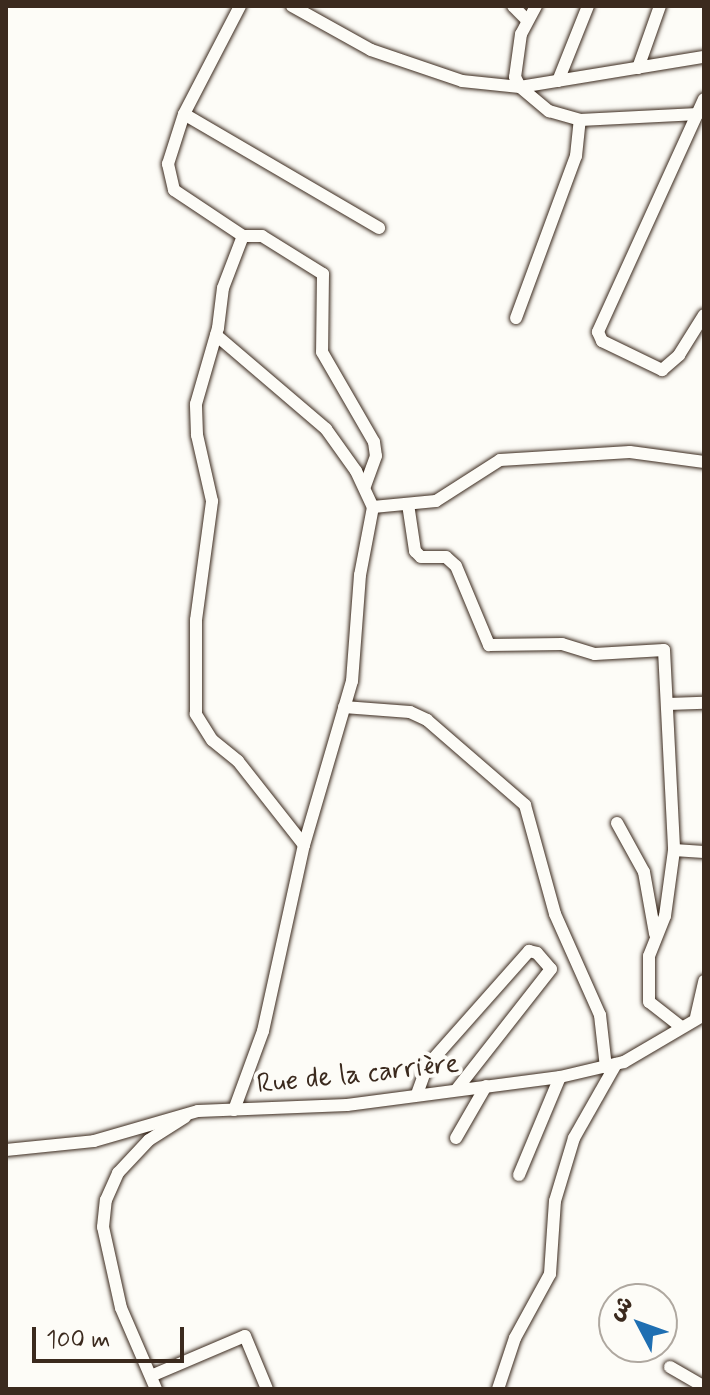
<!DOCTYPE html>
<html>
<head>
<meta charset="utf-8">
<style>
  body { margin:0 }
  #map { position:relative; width:710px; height:1395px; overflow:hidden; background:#fdfcf7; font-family:Mynerve,"Playpen Sans Arabic",sans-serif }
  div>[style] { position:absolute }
  .roads { filter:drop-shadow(0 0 2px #3b2a1e) drop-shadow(0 0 2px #3b2a1e) }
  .minor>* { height:12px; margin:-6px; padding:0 6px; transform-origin:6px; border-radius:6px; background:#fdfcf7 }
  span { translate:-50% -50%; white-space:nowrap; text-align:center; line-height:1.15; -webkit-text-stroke:8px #fdfcf7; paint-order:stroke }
  .street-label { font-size:28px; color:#3b2a1e }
  .frame { position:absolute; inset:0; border:8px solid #3b2a1e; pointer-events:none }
  .north { position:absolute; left:598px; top:1283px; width:80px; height:80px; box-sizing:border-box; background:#fdfcf7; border:2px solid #afa8a0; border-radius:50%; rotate:311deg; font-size:22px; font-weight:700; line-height:32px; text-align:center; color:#3b2a1e }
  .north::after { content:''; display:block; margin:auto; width:28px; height:36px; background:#1f6fb2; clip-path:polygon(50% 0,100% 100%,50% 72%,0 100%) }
  .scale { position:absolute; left:32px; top:1327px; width:152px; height:36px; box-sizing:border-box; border:4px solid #3b2a1e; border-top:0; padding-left:10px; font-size:24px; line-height:28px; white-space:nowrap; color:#3b2a1e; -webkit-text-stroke:6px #fdfcf7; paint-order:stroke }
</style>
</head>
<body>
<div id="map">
  <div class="roads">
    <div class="minor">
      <div style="left:292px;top:6px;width:90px;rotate:29.1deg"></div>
      <div style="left:371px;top:50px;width:96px;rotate:18.8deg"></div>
      <div style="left:462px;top:81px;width:58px;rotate:5.9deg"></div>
      <div style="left:520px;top:87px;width:186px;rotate:-9.3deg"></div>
      <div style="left:513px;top:6px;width:20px;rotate:45deg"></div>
      <div style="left:536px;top:6px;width:32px;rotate:118deg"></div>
      <div style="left:521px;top:34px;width:43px;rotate:97.9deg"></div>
      <div style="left:515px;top:77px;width:11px;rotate:63deg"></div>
      <div style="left:520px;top:87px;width:38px;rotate:40deg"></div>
      <div style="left:549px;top:111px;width:32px;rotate:16deg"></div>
      <div style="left:580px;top:120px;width:118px;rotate:-2.9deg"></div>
      <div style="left:638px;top:68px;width:66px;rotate:-70.5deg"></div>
      <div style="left:558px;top:81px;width:81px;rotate:-68.2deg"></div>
      <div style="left:704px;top:99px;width:256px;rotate:114.5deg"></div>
      <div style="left:598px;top:332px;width:10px;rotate:66deg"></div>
      <div style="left:602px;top:341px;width:67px;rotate:25.8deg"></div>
      <div style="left:662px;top:370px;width:23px;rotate:-41deg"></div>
      <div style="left:679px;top:355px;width:47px;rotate:-58deg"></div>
      <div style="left:184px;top:114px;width:226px;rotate:30.3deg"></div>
      <div style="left:243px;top:236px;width:19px"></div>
      <div style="left:262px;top:236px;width:72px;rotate:31.9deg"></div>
      <div style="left:323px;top:274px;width:78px;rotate:90.7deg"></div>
      <div style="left:322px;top:352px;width:104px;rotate:60deg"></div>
      <div style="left:374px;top:442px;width:14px;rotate:82deg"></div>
      <div style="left:376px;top:456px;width:32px;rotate:110deg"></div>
      <div style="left:516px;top:318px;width:173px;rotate:-69.7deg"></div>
      <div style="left:576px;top:156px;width:36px;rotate:-84deg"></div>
      <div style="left:216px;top:335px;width:145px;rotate:40.5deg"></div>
      <div style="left:326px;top:429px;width:52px;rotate:54.5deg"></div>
      <div style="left:356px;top:471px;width:40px;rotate:65deg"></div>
      <div style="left:373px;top:507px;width:69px;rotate:100.8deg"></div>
      <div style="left:360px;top:575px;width:106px;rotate:94.3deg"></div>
      <div style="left:352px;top:681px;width:171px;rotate:106.3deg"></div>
      <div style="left:408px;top:504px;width:48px;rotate:81.5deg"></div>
      <div style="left:415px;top:551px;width:8px;rotate:45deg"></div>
      <div style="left:421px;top:557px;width:25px"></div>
      <div style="left:446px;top:557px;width:13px;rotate:42deg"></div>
      <div style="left:456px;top:566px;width:86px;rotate:67.3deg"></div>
      <div style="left:489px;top:645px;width:73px;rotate:-0.8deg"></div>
      <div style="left:562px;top:644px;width:34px;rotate:17deg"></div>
      <div style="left:595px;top:654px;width:69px;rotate:-3.3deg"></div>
      <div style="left:664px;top:650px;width:200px;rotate:87.1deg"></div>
      <div style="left:373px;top:507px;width:63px;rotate:-5.4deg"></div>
      <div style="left:436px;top:501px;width:76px;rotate:-32.6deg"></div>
      <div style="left:500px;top:460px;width:130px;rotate:-3.5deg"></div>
      <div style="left:630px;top:452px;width:75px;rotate:7.7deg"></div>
      <div style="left:668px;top:704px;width:36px;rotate:-2deg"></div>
      <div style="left:344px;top:707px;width:66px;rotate:4.3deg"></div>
      <div style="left:410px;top:712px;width:19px;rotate:25deg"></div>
      <div style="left:427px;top:720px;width:130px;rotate:40.9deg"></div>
      <div style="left:525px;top:805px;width:113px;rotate:74.6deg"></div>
      <div style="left:555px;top:914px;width:111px;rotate:66deg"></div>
      <div style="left:600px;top:1015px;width:53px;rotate:83.5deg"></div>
      <div style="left:617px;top:823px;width:56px;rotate:61.1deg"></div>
      <div style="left:644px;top:872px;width:63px;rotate:79.9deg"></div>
      <div style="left:696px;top:1017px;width:37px;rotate:-77deg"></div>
      <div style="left:680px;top:1026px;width:39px;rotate:-142deg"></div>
      <div style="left:649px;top:1002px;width:46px;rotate:-90deg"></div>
      <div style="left:649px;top:956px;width:43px;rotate:-68.2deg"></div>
      <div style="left:665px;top:916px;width:67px;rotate:-82.2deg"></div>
      <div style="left:674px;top:850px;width:30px;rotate:4deg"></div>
      <div style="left:417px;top:1094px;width:30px;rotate:-70deg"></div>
      <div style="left:427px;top:1066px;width:154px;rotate:-48.4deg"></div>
      <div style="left:529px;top:951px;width:8px;rotate:14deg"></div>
      <div style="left:537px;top:953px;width:21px;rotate:49deg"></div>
      <div style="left:551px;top:969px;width:152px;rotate:128.1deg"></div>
      <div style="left:234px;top:1110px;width:84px;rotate:-69.8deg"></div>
      <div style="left:263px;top:1031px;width:190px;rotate:-77.6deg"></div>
      <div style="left:304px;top:845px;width:107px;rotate:-128.2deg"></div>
      <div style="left:238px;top:761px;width:33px;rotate:-141deg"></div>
      <div style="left:212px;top:740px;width:31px;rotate:-122deg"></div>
      <div style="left:196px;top:714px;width:94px;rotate:-90deg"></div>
      <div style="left:196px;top:620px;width:120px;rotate:-82.3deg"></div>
      <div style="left:212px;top:501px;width:68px;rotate:-102.8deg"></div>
      <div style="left:197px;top:435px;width:31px;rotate:-92deg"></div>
      <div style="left:196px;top:404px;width:79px;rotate:-73.9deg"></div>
      <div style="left:218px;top:328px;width:40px;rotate:-82.9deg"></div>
      <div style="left:223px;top:288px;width:56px;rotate:-69deg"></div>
      <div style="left:243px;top:236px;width:83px;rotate:-146.3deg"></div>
      <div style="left:174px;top:190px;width:27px;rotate:-103deg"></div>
      <div style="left:168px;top:164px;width:52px;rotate:-72.3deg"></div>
      <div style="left:184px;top:114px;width:122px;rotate:-62.6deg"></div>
      <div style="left:456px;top:1138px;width:60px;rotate:-60deg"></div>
      <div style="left:6px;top:1150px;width:88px;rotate:-5.8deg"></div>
      <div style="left:94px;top:1141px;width:108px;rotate:-16.1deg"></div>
      <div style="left:198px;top:1111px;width:149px;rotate:-2.3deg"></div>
      <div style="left:347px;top:1105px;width:215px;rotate:-7.5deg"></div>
      <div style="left:560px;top:1077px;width:66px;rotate:-13.2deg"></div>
      <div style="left:624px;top:1062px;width:93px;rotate:-30.4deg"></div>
      <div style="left:519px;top:1175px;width:106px;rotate:-67.3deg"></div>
      <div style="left:670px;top:1367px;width:39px;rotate:30deg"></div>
      <div style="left:151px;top:1376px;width:102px;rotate:-23.1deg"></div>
      <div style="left:245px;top:1336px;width:57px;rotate:67.5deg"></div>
      <div style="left:156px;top:1389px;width:88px;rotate:-113.4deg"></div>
      <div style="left:121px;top:1308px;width:83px;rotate:-102.5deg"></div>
      <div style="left:103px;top:1227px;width:27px;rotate:-84deg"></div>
      <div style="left:106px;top:1200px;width:30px;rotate:-66deg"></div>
      <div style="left:118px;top:1173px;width:45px;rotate:-46.8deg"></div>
      <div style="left:149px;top:1140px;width:43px;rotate:-32.6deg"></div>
      <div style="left:498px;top:1389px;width:54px;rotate:-71.6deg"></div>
      <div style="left:515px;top:1338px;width:73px;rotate:-61.3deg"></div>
      <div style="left:550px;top:1274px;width:73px;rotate:-86.1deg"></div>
      <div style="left:555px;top:1201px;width:66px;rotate:-73.2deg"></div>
      <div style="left:574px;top:1138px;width:85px;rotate:-60.4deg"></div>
    </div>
  </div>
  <div class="street-label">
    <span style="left:358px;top:1075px;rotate:-6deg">Rue de la carrière</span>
  </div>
  <div class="frame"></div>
  <div class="north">ش</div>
  <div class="scale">100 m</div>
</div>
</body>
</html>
